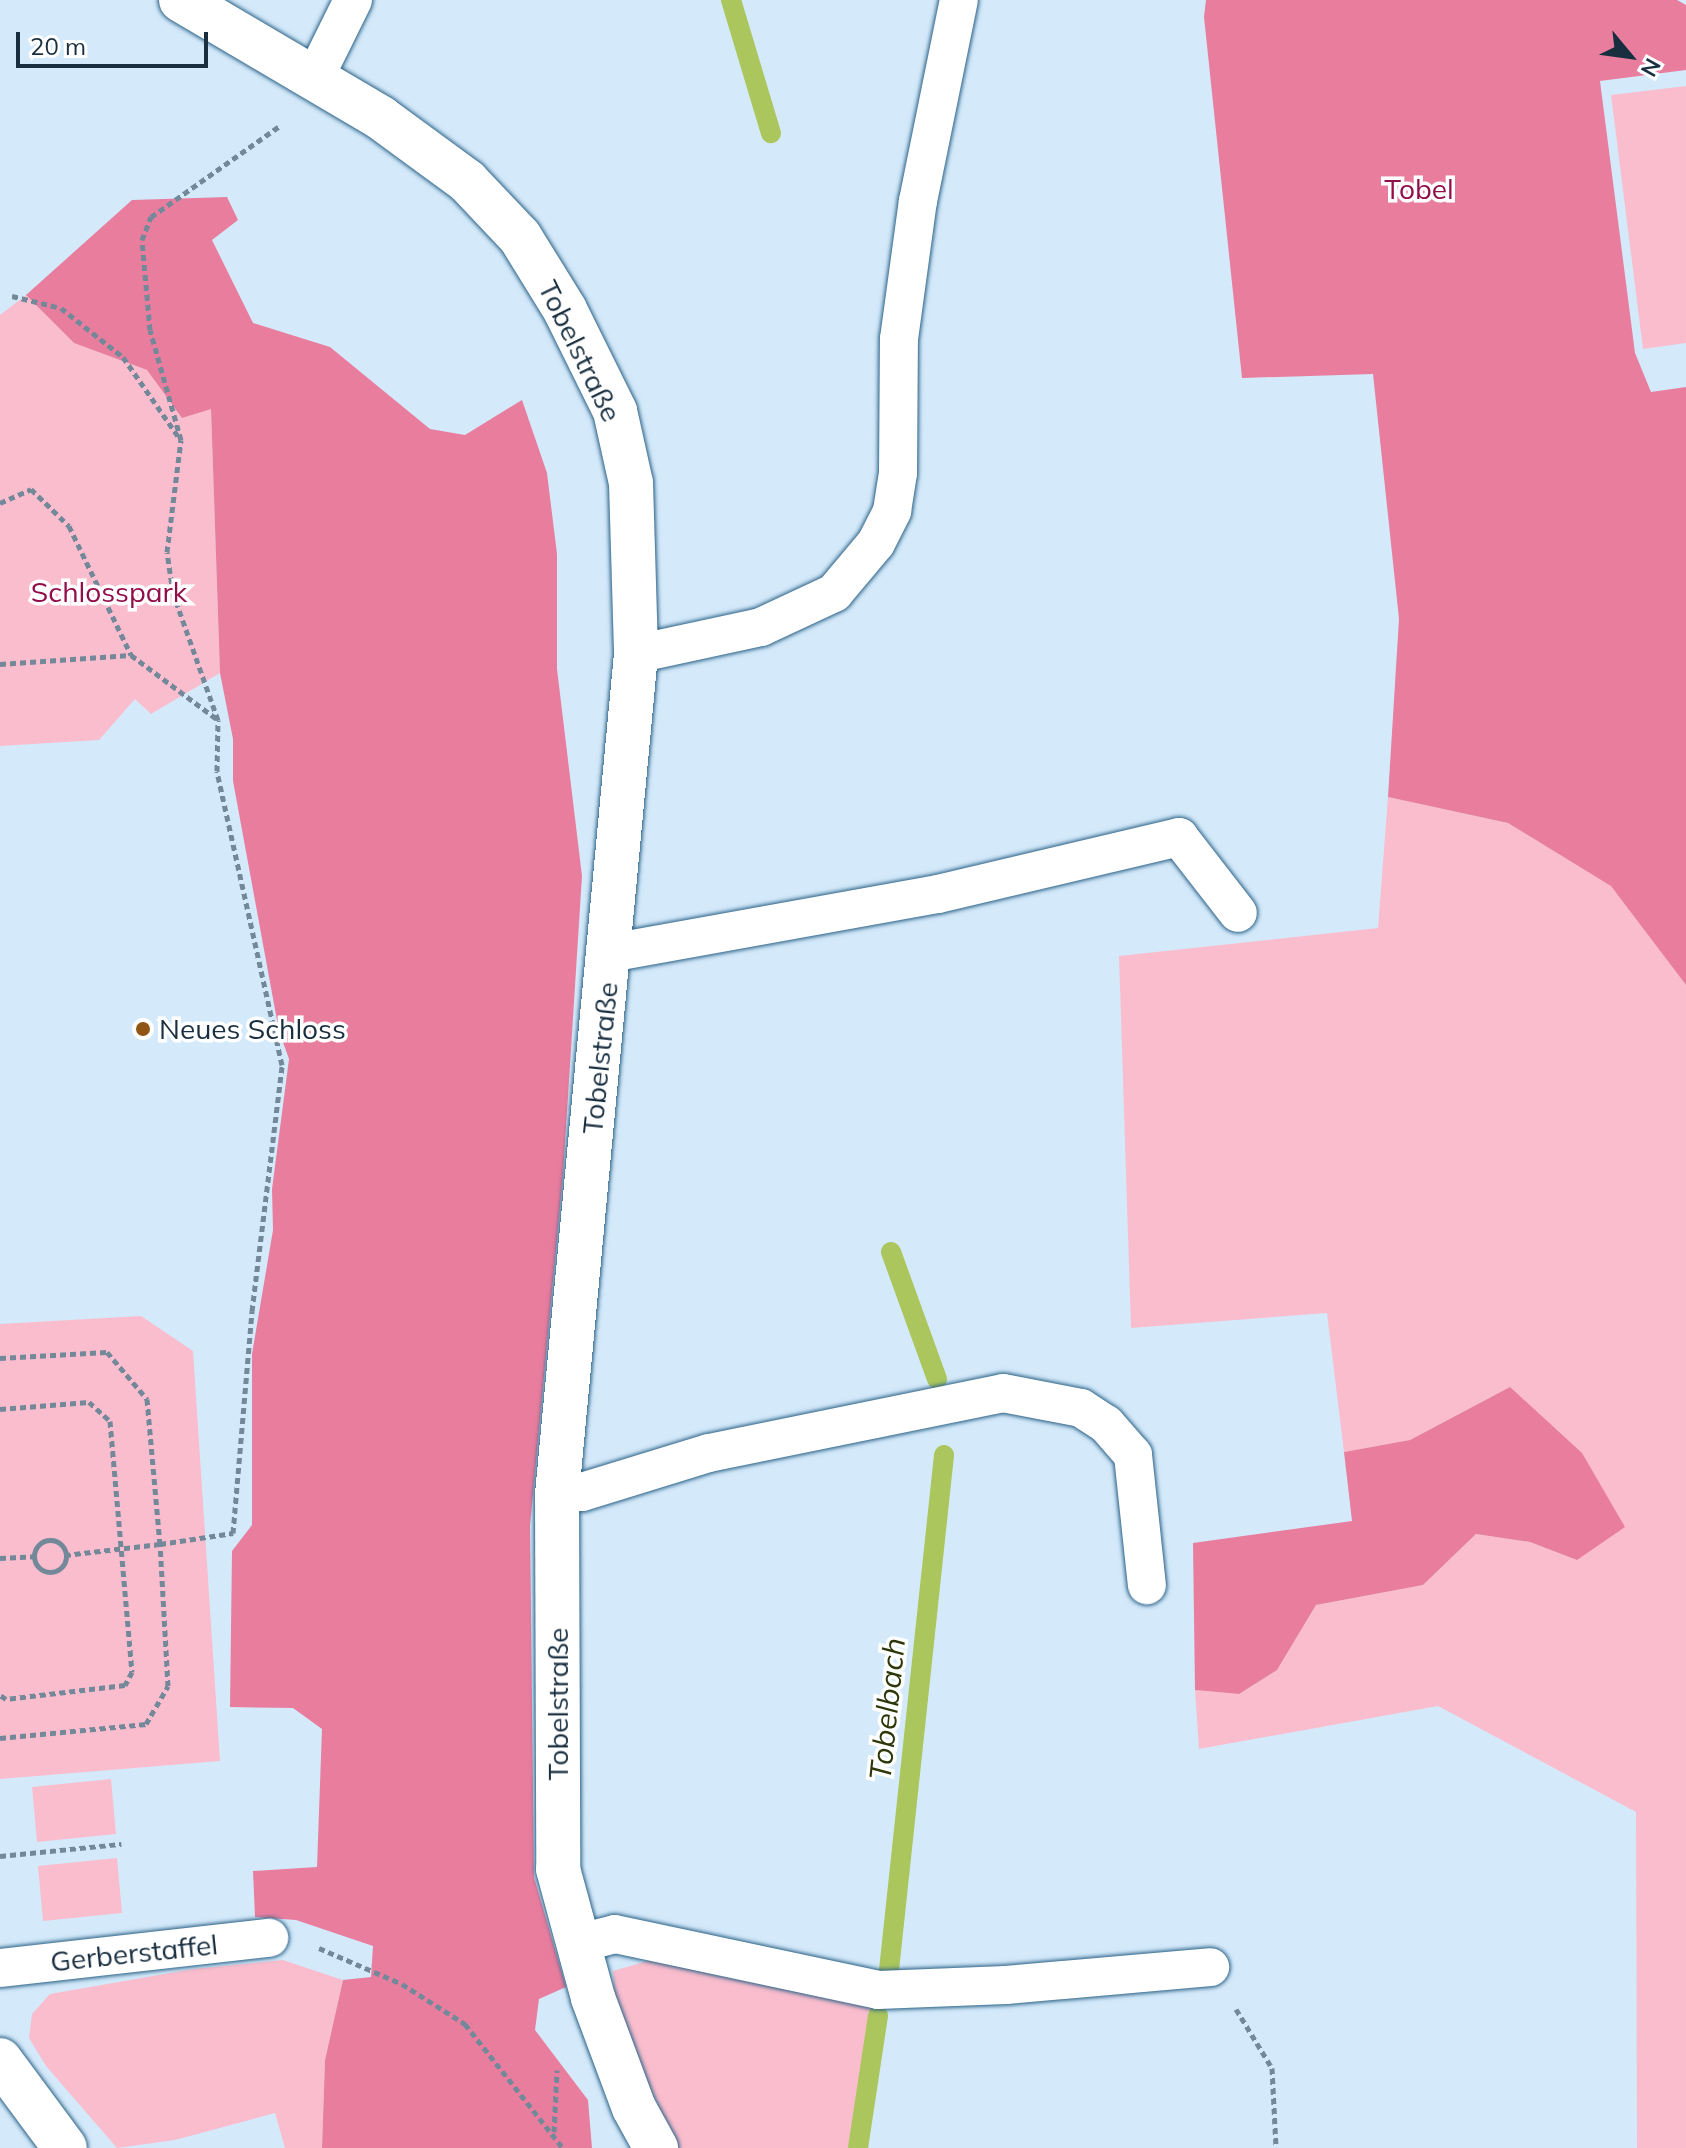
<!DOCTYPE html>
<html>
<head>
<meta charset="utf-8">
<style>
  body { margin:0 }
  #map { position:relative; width:1686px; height:2148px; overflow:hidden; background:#d4eafb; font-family:Mulish,sans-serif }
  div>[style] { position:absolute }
  .green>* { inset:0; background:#fabdcd }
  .forest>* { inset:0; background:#e97d9e }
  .stream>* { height:20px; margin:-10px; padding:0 10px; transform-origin:10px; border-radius:10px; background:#abc65c }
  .path>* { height:5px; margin-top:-2.5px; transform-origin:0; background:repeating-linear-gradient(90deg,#73899a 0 6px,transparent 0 10px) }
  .path>.ring { margin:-2.5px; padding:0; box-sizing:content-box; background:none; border:5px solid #73899a; border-radius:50% }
  .roads { filter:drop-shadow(0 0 2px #2c6287) drop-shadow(0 0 2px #2c6287) }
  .service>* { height:38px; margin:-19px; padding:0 19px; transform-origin:19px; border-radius:19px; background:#fff }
  .minor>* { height:44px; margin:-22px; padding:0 22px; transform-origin:22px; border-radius:22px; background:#fff }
  .dots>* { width:22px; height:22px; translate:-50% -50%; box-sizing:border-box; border:4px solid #fff; border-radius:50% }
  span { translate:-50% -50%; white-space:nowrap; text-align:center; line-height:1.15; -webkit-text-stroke:7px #fff; paint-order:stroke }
  .park-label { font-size:28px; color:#920d49 }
  .street-label { font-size:28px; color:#192f40 }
  .poi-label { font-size:28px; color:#192f40 }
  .left { translate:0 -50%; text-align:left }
  .water-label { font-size:30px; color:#2b3609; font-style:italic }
  .north { position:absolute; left:1590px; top:16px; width:80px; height:80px; -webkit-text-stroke:6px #fff; paint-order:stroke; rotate:119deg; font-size:22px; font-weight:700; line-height:32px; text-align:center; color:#192f40 }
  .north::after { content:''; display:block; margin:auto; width:28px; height:36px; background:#192f40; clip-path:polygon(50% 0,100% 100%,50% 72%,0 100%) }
  .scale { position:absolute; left:16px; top:32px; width:192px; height:36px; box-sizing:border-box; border:4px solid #192f40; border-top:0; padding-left:10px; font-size:24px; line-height:28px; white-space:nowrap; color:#192f40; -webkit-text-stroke:6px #fff; paint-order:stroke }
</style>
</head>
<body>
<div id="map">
  <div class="green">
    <div style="clip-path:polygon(1686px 86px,1686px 343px,1643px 349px,1611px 95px)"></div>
    <div style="clip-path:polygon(26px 295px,74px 343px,147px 370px,182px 418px,211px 408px,220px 673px,151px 714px,135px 699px,99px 740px,0 746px,0 315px)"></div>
    <div style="clip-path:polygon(1388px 797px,1508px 823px,1612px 886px,1686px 985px,1686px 2148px,1637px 2148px,1636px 1812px,1438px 1706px,1199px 1749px,1195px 1690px,1239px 1694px,1277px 1670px,1316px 1605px,1423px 1585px,1476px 1534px,1530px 1542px,1577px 1560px,1510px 1387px,1410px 1440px,1344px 1452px,1327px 1313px,1131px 1328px,1119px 956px,1378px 928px)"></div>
    <div style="clip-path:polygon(141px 1316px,193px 1351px,220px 1761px,0 1779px,0 1324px)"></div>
    <div style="clip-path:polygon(111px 1779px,116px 1834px,37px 1842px,32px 1787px)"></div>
    <div style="clip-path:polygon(117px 1858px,122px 1913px,43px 1921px,38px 1866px)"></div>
    <div style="clip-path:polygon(661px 1957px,872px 2003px,850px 2148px,678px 2148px,616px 2013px,613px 1971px)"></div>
    <div style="clip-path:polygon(283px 1960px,343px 1980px,325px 2060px,322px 2148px,285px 2148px,275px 2113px,175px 2140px,117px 2148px,46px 2066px,29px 2038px,32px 2014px,50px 1994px,193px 1969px)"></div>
  </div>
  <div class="forest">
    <div style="clip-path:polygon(1206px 0,1677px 0,1686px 5px,1686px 70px,1600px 81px,1635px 353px,1651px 392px,1686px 387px,1686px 985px,1611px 886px,1508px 823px,1388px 797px,1399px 619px,1373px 374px,1242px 378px,1204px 17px)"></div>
    <div style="clip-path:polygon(227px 197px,238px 220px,212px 240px,253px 323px,330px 347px,430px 429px,465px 435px,522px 400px,547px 473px,557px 554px,557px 669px,582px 876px,563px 1175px,530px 1526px,534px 1877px,566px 1987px,539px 1999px,535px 2030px,588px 2100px,592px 2148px,322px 2148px,325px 2060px,343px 1980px,371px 1977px,373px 1946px,296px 1920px,255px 1917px,253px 1871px,317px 1867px,322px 1729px,293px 1708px,230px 1707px,232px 1551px,252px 1525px,252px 1354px,273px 1230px,272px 1189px,289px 1059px,279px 1031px,233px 781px,233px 739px,220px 673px,211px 409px,182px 418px,147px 370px,74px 343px,26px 295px,132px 200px)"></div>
    <div style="clip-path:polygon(1510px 1387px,1582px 1453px,1625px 1527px,1577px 1560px,1530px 1542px,1476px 1534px,1423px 1585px,1316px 1605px,1277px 1670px,1239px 1694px,1195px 1690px,1193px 1543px,1352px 1521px,1344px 1452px,1410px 1440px)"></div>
  </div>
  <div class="stream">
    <div style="left:731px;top:0;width:139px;rotate:73.3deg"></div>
    <div style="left:891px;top:1252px;width:135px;rotate:70.1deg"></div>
    <div style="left:889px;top:1970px;width:518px;rotate:-83.9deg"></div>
    <div style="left:858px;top:2148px;width:134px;rotate:-81.4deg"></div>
  </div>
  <div class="path">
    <div style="left:12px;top:296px;width:50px;rotate:13.8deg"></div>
    <div style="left:61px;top:308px;width:79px;rotate:38.3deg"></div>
    <div style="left:123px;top:357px;width:96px;rotate:55.2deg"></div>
    <div style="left:0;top:503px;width:34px;rotate:-24deg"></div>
    <div style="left:31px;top:489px;width:53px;rotate:44.2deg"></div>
    <div style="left:69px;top:526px;width:143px;rotate:64.3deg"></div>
    <div style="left:131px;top:655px;width:107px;rotate:36.7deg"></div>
    <div style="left:0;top:664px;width:131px;rotate:-3.9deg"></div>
    <div style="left:0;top:1358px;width:107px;rotate:-3.2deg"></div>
    <div style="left:107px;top:1352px;width:62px;rotate:49.6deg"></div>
    <div style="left:147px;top:1399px;width:146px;rotate:84.9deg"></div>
    <div style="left:160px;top:1544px;width:95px;rotate:173.3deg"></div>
    <div style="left:0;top:1409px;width:89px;rotate:-4.5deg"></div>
    <div style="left:89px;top:1402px;width:28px;rotate:42deg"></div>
    <div style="left:110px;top:1421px;width:252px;rotate:85deg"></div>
    <div style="left:132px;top:1672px;width:15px;rotate:118deg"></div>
    <div style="left:125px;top:1685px;width:120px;rotate:173.3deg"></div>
    <div style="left:6px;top:1699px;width:7px;rotate:-146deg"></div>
    <div class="ring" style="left:34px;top:1540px;width:27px;height:27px"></div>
    <div style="left:0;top:1558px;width:35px;rotate:-3deg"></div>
    <div style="left:0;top:1738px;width:147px;rotate:-5.5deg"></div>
    <div style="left:146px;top:1724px;width:44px;rotate:-59.9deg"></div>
    <div style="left:168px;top:1686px;width:142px;rotate:-93.2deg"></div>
    <div style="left:160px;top:1544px;width:74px;rotate:-8.6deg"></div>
    <div style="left:233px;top:1533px;width:223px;rotate:-85.1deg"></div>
    <div style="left:252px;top:1311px;width:248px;rotate:-83deg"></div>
    <div style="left:282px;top:1065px;width:301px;rotate:-102.5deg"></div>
    <div style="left:217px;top:771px;width:51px;rotate:-88.9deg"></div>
    <div style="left:218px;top:720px;width:135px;rotate:-109.5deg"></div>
    <div style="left:173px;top:593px;width:41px;rotate:-98.3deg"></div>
    <div style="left:167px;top:552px;width:113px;rotate:-82.9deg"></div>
    <div style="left:181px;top:440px;width:114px;rotate:-105.7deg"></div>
    <div style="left:150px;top:330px;width:90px;rotate:-95.1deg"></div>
    <div style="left:142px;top:240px;width:25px;rotate:-69deg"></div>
    <div style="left:151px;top:217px;width:159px;rotate:-35.3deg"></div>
    <div style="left:0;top:1856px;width:122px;rotate:-5.7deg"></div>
    <div style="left:319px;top:1948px;width:90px;rotate:23.4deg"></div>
    <div style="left:402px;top:1984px;width:75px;rotate:32.4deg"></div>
    <div style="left:465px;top:2024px;width:158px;rotate:51.7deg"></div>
    <div style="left:1236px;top:2009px;width:69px;rotate:58.6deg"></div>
    <div style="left:1272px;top:2068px;width:80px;rotate:87.1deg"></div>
    <div style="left:554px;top:2132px;width:62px;rotate:-87.2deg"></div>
  </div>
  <div class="roads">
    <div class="service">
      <div style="left:314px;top:79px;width:88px;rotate:-63.7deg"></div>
      <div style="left:636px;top:654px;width:128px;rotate:-12.2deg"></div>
      <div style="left:761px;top:627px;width:81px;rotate:-25deg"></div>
      <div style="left:834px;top:593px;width:65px;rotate:-50deg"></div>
      <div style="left:876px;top:543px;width:36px;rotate:-63deg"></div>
      <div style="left:892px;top:511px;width:38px;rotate:-81deg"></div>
      <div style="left:898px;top:473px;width:134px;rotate:-89.6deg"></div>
      <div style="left:899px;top:339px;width:139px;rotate:-82.2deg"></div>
      <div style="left:918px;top:201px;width:205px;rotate:-78.5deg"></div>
      <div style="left:610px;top:953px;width:333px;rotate:-10.2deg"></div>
      <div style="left:938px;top:894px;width:248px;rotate:-13.3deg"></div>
      <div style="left:1179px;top:837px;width:96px;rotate:52.2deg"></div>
      <div style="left:557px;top:1494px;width:25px;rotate:-5deg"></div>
      <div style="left:582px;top:1492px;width:133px;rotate:-17.1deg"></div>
      <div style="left:709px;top:1453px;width:300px;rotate:-11.5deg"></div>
      <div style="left:1003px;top:1393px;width:79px;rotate:10.9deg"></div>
      <div style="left:1081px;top:1408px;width:30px;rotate:33deg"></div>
      <div style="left:1106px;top:1424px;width:41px;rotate:48.9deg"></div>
      <div style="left:1133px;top:1455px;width:131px;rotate:83.9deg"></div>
      <div style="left:576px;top:1944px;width:40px;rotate:-14.4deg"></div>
      <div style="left:615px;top:1934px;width:269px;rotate:12deg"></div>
      <div style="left:878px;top:1990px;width:128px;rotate:-2.2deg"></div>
      <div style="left:1006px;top:1985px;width:205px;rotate:-5deg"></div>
      <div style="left:0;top:1968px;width:271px;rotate:-6.4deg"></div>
    </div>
    <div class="minor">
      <div style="left:181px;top:0;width:232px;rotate:30.5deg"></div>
      <div style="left:381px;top:118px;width:107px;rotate:36.2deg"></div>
      <div style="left:467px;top:181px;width:77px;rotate:46.6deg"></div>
      <div style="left:520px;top:237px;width:86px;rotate:58.3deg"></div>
      <div style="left:565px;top:310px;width:113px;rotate:63.7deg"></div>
      <div style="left:615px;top:411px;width:74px;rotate:77.5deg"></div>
      <div style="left:631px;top:483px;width:171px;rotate:88.3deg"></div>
      <div style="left:636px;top:654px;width:844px;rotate:95.37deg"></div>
      <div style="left:557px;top:1494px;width:375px;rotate:89.8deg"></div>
      <div style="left:558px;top:1869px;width:134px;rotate:74.8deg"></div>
      <div style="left:593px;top:1998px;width:117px;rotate:69.6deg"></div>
      <div style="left:634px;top:2108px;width:46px;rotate:61.2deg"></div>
      <div style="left:0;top:2060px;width:109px;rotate:53.5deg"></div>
    </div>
  </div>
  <div class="dots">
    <div style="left:143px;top:1029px;background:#905514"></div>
  </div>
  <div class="park-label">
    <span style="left:1419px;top:189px">Tobel</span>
    <span style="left:109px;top:592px">Schlosspark</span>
  </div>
  <div class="street-label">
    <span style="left:580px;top:351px;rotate:64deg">Tobelstraße</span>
    <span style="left:600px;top:1058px;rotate:-84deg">Tobelstraße</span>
    <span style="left:558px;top:1704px;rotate:-90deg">Tobelstraße</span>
    <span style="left:134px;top:1953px;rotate:-6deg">Gerberstaffel</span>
  </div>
  <div class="poi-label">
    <span class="left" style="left:159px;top:1029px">Neues Schloss</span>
  </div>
  <div class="water-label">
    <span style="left:887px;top:1709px;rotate:-84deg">Tobelbach</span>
  </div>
  <div class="north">N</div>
  <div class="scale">20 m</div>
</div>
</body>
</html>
